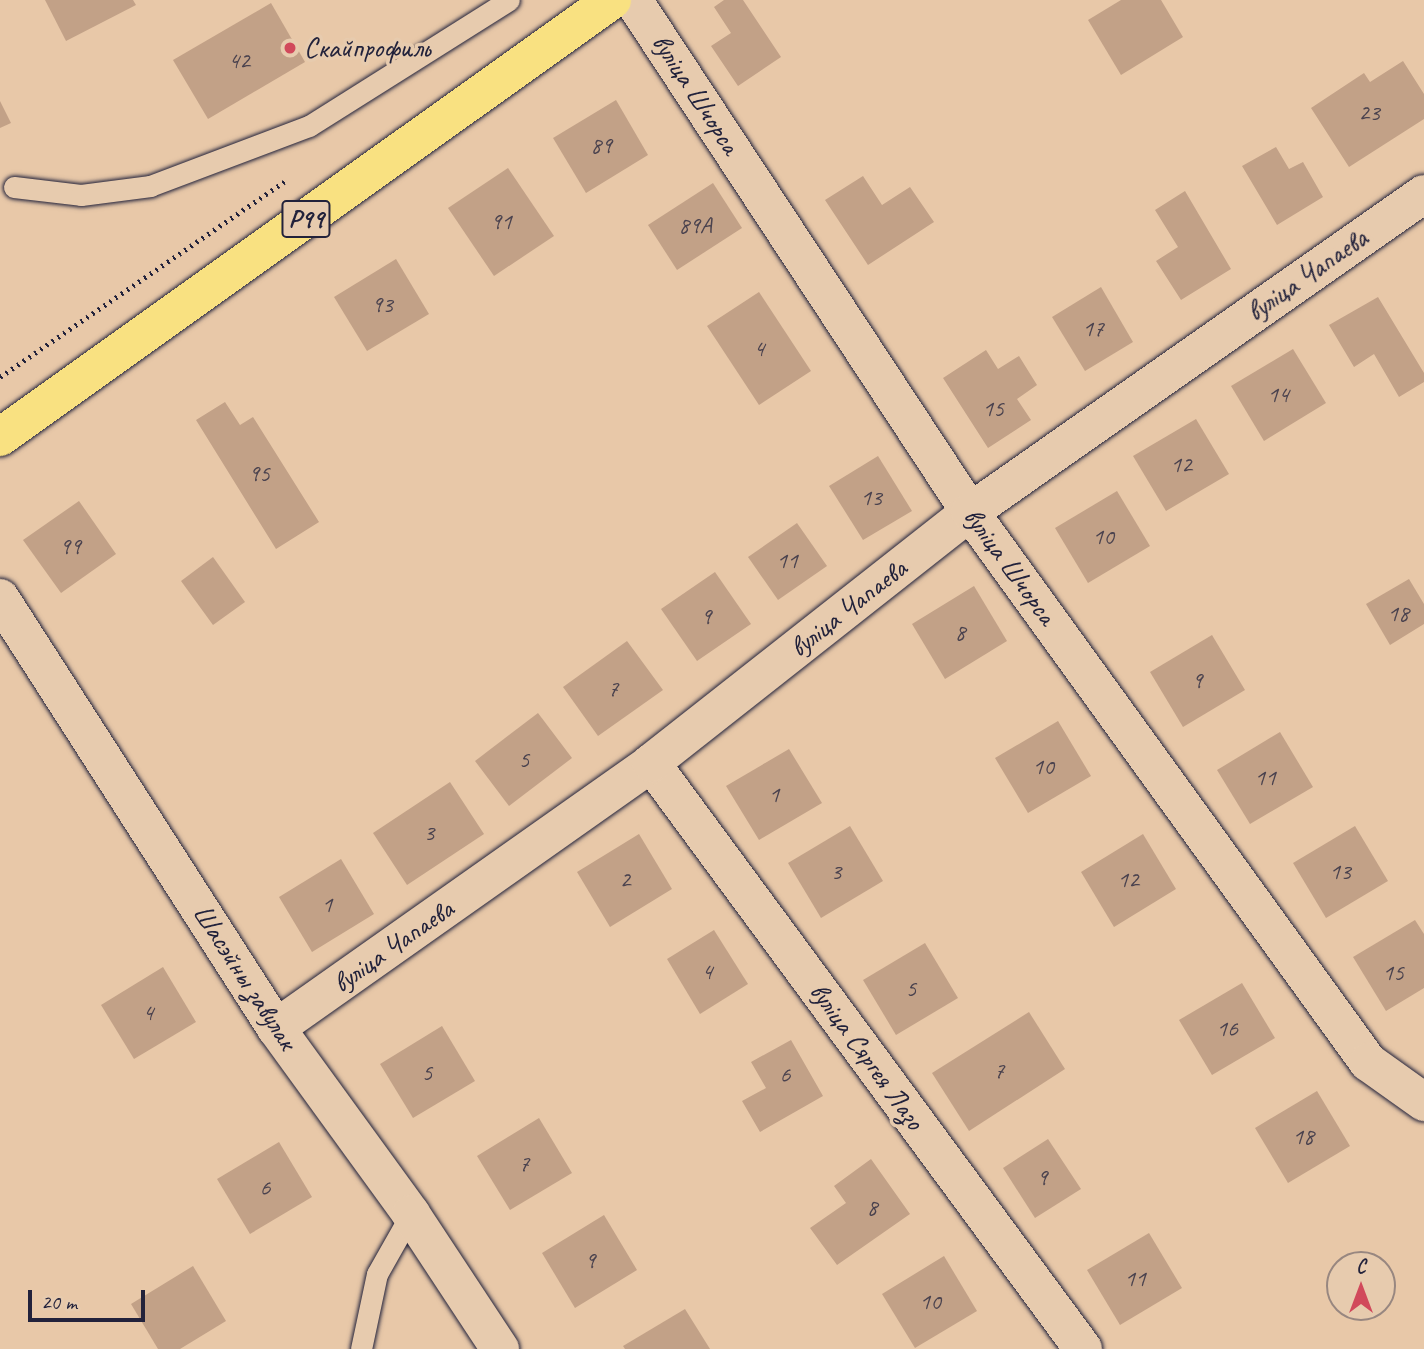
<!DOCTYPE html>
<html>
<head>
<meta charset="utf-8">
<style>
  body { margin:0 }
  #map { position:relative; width:1424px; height:1349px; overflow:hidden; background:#e8c8a8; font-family:Caveat,sans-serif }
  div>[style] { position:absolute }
  .building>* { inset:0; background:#c2a187 }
  .path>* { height:4.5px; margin-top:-2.25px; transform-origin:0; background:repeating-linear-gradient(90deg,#22223b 0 2px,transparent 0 7px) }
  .roads { filter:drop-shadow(0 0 2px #22223b) drop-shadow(0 0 2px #22223b) }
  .service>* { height:21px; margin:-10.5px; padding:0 10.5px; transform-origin:10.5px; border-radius:10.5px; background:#e7cbae }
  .minor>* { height:38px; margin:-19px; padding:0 19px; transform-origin:19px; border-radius:19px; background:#e7cbae }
  .primary>* { height:38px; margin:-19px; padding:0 19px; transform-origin:19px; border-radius:19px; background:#f9e181 }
  .dots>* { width:19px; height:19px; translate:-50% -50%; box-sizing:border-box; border:4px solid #e7cbae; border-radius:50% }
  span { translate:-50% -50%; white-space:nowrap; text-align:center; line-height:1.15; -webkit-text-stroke:7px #e7cbae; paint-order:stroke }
  .number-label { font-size:24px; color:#4a424e }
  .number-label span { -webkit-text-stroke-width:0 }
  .shield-label span { padding:2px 5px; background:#e7cbae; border:2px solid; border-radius:5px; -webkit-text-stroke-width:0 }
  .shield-label { font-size:26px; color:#22223b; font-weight:700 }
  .poi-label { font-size:28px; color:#22223b }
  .left { translate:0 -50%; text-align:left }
  .street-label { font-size:28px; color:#22223b }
  .north { position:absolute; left:1326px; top:1251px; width:70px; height:70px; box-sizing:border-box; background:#e7cbae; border:2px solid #988780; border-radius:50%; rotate:0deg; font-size:19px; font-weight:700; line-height:28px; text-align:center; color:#22223b }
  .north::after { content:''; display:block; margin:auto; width:24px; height:32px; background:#d1495b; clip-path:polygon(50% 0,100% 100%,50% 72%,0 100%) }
  .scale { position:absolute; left:28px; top:1290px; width:117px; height:32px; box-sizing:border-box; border:4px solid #22223b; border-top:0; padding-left:9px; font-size:21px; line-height:24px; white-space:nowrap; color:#22223b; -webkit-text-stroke:5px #e7cbae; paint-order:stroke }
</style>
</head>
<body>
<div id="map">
  <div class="building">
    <div style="clip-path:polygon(45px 0,133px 0,136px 5px,66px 41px)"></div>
    <div style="clip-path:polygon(724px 0,743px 0,781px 57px,738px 86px,711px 46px,731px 33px,714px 7px)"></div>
    <div style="clip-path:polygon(1121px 0,1161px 0,1183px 37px,1121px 75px,1088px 20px)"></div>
    <div style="clip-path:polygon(271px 3px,305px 62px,208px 119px,173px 60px)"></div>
    <div style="clip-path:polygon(1403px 61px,1424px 94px,1424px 119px,1349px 167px,1311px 108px,1364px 73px,1370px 82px)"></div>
    <div style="clip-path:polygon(616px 100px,648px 155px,586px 193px,553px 138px)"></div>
    <div style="clip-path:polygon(0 101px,11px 123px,0 128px)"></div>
    <div style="clip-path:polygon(1276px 147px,1289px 169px,1303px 162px,1323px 197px,1277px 225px,1242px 166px)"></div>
    <div style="clip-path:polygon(508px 168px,554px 236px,494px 276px,448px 208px)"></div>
    <div style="clip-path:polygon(863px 176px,882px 205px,910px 187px,934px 222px,868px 265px,825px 200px)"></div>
    <div style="clip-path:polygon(713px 183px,742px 228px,677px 270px,648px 225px)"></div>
    <div style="clip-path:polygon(1185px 191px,1231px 269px,1181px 300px,1156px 261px,1178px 247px,1155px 210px)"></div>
    <div style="clip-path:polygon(396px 259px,429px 314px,367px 351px,334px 297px)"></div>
    <div style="clip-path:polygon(1101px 287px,1133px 342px,1085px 371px,1052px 317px)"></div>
    <div style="clip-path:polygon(759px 292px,811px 371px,759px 405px,707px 326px)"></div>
    <div style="clip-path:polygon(1378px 297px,1424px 373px,1424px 382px,1399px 397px,1374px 354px,1354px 367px,1329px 325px)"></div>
    <div style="clip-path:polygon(1293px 349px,1326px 403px,1264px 441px,1231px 386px)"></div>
    <div style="clip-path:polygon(986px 350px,998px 369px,1019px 356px,1037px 385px,1017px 399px,1031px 420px,988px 448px,943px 378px)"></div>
    <div style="clip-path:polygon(225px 402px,240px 425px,253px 417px,319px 522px,276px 549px,196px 420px)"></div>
    <div style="clip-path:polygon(1196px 419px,1229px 474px,1166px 511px,1133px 456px)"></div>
    <div style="clip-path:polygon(878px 456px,912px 511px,863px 540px,829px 486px)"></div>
    <div style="clip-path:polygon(1117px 491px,1150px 546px,1088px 583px,1055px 528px)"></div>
    <div style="clip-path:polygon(79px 501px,116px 554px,61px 593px,23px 540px)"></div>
    <div style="clip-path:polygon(797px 523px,827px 566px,778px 600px,748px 557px)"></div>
    <div style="clip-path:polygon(213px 557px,245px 602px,213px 625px,181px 581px)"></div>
    <div style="clip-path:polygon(715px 572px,751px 624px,697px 661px,661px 609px)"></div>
    <div style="clip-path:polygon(1409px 579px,1424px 604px,1424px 624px,1390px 645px,1366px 604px)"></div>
    <div style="clip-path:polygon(974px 586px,1007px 641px,945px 679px,912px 624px)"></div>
    <div style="clip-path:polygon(1212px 635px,1245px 690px,1183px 727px,1150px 672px)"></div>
    <div style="clip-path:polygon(627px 641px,663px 690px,598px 736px,563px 687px)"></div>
    <div style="clip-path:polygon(538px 713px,572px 758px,509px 806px,475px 761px)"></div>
    <div style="clip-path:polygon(1058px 721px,1091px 776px,1028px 813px,995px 758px)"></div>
    <div style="clip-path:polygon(1280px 732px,1313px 787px,1250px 824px,1217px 770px)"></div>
    <div style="clip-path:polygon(789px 749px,822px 803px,759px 840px,726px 786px)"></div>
    <div style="clip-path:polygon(450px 782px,484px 834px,407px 885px,373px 833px)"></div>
    <div style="clip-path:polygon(850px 826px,883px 881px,821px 918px,788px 863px)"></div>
    <div style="clip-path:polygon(1355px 826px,1388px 881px,1326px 918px,1293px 863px)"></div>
    <div style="clip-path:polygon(639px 834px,672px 889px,610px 927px,577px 872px)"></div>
    <div style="clip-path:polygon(1143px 834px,1176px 889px,1114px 927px,1081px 872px)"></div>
    <div style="clip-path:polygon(341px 859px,374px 914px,312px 952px,279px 897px)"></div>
    <div style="clip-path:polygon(1415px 920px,1424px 934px,1424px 988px,1386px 1011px,1353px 957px)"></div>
    <div style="clip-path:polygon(714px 930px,748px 984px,700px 1014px,667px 959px)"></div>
    <div style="clip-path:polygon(925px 943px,958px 998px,896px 1035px,863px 980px)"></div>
    <div style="clip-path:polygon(163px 967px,196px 1022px,134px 1059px,101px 1005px)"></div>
    <div style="clip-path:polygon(1242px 983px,1275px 1038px,1212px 1075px,1179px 1020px)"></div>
    <div style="clip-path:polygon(1029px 1012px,1065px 1069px,969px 1131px,932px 1073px)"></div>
    <div style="clip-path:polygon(442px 1026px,475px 1081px,413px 1118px,380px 1064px)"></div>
    <div style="clip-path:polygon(791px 1040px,823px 1096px,760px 1132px,742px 1101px,766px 1088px,751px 1062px)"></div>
    <div style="clip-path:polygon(1317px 1091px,1350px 1146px,1288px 1183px,1255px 1128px)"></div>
    <div style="clip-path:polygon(539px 1118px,572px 1173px,510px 1210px,477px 1156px)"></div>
    <div style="clip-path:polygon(1048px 1139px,1081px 1189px,1035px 1218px,1003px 1168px)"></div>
    <div style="clip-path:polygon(279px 1142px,312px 1197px,250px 1234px,217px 1179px)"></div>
    <div style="clip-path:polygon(871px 1159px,910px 1214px,837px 1265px,810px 1228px,846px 1203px,834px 1186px)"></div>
    <div style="clip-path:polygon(604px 1215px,637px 1270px,575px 1308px,542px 1253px)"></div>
    <div style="clip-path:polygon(1149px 1233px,1182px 1288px,1120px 1325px,1087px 1270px)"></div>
    <div style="clip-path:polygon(944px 1256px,977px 1311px,915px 1348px,882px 1294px)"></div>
    <div style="clip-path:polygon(193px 1266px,226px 1321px,180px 1349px,158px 1349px,131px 1304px)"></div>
    <div style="clip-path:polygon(685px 1309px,710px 1349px,625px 1349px,623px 1346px)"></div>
  </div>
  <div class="path">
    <div style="left:0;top:377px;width:346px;rotate:-34.5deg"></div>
  </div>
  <div class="roads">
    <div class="service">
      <div style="left:14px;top:187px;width:67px;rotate:6.8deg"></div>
      <div style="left:81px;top:195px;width:70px;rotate:-7.4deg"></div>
      <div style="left:150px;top:186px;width:170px;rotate:-20.7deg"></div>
      <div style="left:309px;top:126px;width:236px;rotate:-32.2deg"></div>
      <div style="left:361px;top:1349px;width:77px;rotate:-78deg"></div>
      <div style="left:377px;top:1274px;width:69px;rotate:-60.5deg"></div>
    </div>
    <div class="minor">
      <div style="left:633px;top:0;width:613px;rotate:56.65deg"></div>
      <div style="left:970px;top:512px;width:679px;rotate:54.11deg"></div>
      <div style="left:1368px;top:1062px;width:69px;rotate:35.5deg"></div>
      <div style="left:0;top:598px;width:511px;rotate:57.31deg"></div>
      <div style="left:276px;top:1028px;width:230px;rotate:54deg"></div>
      <div style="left:411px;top:1214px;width:162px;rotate:56.6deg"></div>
      <div style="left:651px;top:763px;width:728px;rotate:53.6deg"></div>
      <div style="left:276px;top:1028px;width:459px;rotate:-35.2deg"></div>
      <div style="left:651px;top:763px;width:406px;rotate:-38.2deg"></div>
      <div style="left:970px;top:512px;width:554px;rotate:-35.01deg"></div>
    </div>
    <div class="primary">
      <div style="left:0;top:437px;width:752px;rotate:-35.53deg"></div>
    </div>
  </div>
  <div class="dots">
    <div style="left:290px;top:48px;background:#d1495b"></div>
  </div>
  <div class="number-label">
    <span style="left:239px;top:61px">42</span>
    <span style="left:1369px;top:113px">23</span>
    <span style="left:601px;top:146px">89</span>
    <span style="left:501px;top:222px">91</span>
    <span style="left:695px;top:226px">89А</span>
    <span style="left:382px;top:305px">93</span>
    <span style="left:1093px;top:329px">17</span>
    <span style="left:759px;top:349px">4</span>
    <span style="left:1278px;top:395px">14</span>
    <span style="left:993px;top:409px">15</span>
    <span style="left:1181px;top:465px">12</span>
    <span style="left:259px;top:474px">95</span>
    <span style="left:871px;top:498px">13</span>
    <span style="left:1103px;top:537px">10</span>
    <span style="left:70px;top:547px">99</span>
    <span style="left:787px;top:561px">11</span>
    <span style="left:1398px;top:614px">18</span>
    <span style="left:706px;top:617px">9</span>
    <span style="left:960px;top:633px">8</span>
    <span style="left:1197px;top:681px">9</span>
    <span style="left:613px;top:689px">7</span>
    <span style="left:524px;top:760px">5</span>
    <span style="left:1043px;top:767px">10</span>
    <span style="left:1265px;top:778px">11</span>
    <span style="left:774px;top:795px">1</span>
    <span style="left:429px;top:833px">3</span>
    <span style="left:836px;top:872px">3</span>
    <span style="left:1340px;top:872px">13</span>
    <span style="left:625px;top:880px">2</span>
    <span style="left:1128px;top:880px">12</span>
    <span style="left:327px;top:905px">1</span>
    <span style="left:707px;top:972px">4</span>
    <span style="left:1393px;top:973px">15</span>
    <span style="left:911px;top:989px">5</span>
    <span style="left:148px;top:1013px">4</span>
    <span style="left:1227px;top:1029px">16</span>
    <span style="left:999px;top:1071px">7</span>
    <span style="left:427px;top:1073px">5</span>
    <span style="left:785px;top:1075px">6</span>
    <span style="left:1303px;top:1137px">18</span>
    <span style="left:524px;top:1164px">7</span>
    <span style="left:1042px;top:1178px">9</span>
    <span style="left:265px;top:1188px">6</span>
    <span style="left:872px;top:1208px">8</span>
    <span style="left:590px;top:1261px">9</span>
    <span style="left:1135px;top:1279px">11</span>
    <span style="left:930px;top:1302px">10</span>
  </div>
  <div class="shield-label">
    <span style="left:306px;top:219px">Р99</span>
  </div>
  <div class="poi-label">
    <span class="left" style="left:304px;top:48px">Скайпрофиль</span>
  </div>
  <div class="street-label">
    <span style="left:696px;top:94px;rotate:57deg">вуліца Шчорса</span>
    <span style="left:1307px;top:275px;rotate:-35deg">вуліца Чапаева</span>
    <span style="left:1010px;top:566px;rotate:54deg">вуліца Шчорса</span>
    <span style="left:848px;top:608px;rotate:-38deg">вуліца Чапаева</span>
    <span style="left:393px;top:946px;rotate:-35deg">вуліца Чапаева</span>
    <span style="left:245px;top:977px;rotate:57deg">Шасэйны завулак</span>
    <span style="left:867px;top:1056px;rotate:54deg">вуліца Сяргея Лазо</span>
  </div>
  <div class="north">С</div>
  <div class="scale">20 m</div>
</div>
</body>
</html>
